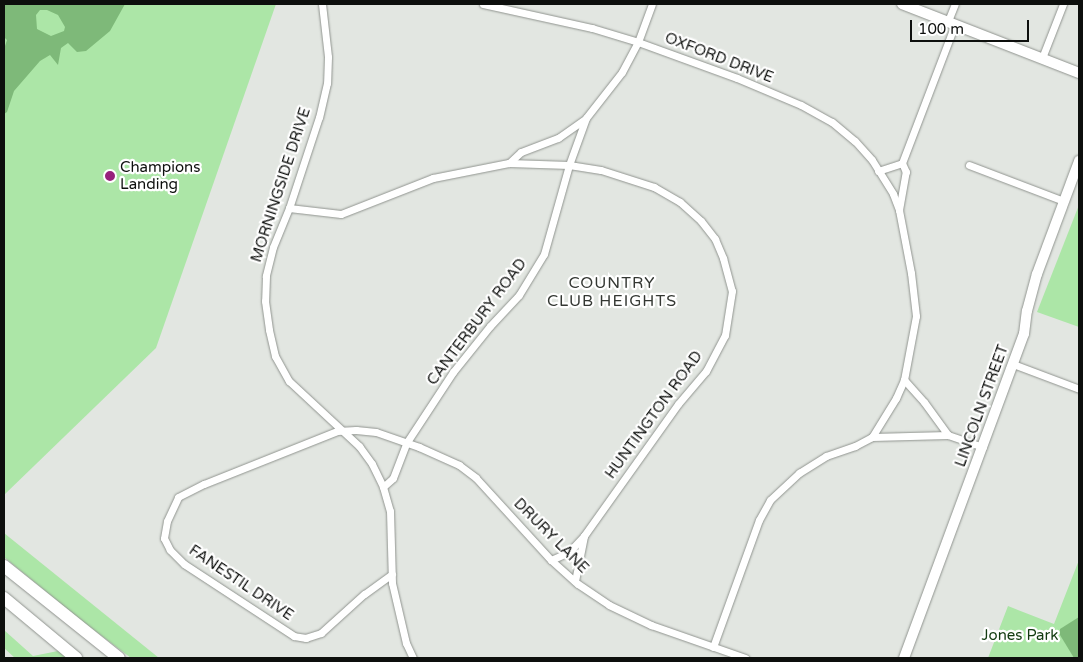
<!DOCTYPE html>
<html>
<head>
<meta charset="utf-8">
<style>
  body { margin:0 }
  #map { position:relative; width:1083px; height:662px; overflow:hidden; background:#e2e6e1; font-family:"Varela Round",sans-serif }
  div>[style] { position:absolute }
  .green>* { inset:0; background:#ace6a7 }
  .water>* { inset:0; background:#7eb979 }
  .roads { filter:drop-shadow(0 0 1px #90948f) drop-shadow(0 0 1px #90948f) }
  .street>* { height:7px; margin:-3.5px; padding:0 3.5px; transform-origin:3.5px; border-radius:3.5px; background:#fff }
  .secondary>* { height:10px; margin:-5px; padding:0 5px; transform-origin:5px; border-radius:5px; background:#fff }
  .highway>* { height:12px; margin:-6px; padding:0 6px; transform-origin:6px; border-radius:6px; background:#fff }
  .dots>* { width:14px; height:14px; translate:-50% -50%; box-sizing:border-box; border:2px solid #fff; border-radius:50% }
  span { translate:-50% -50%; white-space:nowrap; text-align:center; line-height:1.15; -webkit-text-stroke:4.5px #fff; paint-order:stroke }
  .street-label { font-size:15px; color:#0d0f0d }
  .poi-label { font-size:15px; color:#0d0f0d }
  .left { translate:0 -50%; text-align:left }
  .park-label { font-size:15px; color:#123b10 }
  .neighbourhood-label { font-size:16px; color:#343833; letter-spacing:1px }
  .frame { position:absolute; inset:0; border:5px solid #0d0f0d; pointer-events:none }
  .scale { position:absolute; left:910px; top:20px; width:119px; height:22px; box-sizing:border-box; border:2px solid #0d0f0d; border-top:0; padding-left:6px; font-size:15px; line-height:18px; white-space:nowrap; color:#0d0f0d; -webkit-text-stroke:4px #fff; paint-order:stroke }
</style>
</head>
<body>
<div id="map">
  <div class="green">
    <div style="clip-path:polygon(4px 4px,276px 4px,156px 348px,4px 495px)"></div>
    <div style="clip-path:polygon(1079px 205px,1079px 327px,1037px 312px)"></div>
    <div style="clip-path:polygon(4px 533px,159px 658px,131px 658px,78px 618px,4px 557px)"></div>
    <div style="clip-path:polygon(1079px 560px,1079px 658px,988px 658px,1008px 606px,1054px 624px)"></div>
    <div style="clip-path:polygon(4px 630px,33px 656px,58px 651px,67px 658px,15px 658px,4px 648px)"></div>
  </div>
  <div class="water">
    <div style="clip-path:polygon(evenodd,4px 4px,125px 4px,110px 31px,86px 51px,77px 52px,68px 43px,61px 48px,58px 65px,50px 55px,40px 61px,14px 91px,7px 112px,4px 114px,4px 49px,7px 40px,4px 37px,4px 4px,40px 10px,47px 10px,58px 15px,65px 27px,64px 31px,51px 36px,37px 29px,36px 15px,40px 10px)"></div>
    <div style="clip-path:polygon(1079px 617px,1079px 658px,1074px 658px,1060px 635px,1060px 629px)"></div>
  </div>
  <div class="roads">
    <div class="street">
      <div style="left:322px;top:4px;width:53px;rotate:83.5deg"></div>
      <div style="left:328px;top:57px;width:26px;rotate:92deg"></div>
      <div style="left:327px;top:83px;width:35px;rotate:103deg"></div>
      <div style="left:319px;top:117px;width:96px;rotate:108.2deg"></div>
      <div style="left:289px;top:208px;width:42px;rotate:112.3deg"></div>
      <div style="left:273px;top:247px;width:30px;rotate:104deg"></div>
      <div style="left:266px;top:276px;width:25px;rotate:92deg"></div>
      <div style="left:265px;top:301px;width:29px;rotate:82deg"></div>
      <div style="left:269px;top:330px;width:27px;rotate:77deg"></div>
      <div style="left:275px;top:356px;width:29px;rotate:61deg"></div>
      <div style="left:289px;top:381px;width:96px;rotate:42.9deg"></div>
      <div style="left:359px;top:446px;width:22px;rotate:54deg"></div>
      <div style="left:372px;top:464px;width:25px;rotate:64deg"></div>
      <div style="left:383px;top:487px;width:25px;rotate:74deg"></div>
      <div style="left:390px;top:511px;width:72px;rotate:88.4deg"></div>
      <div style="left:392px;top:583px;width:62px;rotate:76.9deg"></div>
      <div style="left:406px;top:643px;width:17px;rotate:65deg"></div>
      <div style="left:483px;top:4px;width:112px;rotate:12.4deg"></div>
      <div style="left:592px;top:28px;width:48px;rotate:16.9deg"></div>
      <div style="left:638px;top:42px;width:105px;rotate:20deg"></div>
      <div style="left:737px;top:78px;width:69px;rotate:22.9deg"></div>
      <div style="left:801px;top:105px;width:35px;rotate:29deg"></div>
      <div style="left:832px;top:122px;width:30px;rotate:40deg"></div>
      <div style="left:855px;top:141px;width:25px;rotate:48deg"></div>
      <div style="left:872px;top:160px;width:40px;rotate:58deg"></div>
      <div style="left:893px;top:194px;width:17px;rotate:69deg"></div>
      <div style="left:948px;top:21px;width:18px;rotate:-68deg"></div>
      <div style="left:1042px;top:58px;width:58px;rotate:-68.7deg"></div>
      <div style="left:509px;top:163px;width:16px;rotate:-43deg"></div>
      <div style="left:521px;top:152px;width:40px;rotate:-21deg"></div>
      <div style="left:558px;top:138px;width:32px;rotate:-35deg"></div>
      <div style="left:969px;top:165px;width:102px;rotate:20.8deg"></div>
      <div style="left:878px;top:171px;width:25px;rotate:-18deg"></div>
      <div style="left:289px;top:208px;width:52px;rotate:6.6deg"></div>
      <div style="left:341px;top:214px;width:99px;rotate:-21.4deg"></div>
      <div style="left:433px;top:178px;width:77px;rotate:-11.2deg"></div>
      <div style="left:509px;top:163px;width:60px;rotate:1.9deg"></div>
      <div style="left:569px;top:165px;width:32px;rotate:9deg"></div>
      <div style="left:601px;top:170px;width:56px;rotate:17.8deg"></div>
      <div style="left:654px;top:187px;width:30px;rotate:30deg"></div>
      <div style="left:680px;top:202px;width:28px;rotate:42deg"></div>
      <div style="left:701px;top:221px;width:23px;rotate:52deg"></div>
      <div style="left:715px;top:239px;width:21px;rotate:67deg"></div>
      <div style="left:723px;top:258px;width:34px;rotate:75deg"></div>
      <div style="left:732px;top:291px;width:45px;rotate:99deg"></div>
      <div style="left:725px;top:335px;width:41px;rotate:117.8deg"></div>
      <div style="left:706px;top:371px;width:43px;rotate:130.3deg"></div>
      <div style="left:678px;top:404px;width:162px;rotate:125.5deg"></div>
      <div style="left:584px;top:536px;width:46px;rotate:101.3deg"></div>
      <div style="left:1013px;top:364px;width:71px;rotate:20.7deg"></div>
      <div style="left:948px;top:435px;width:37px;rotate:19deg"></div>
      <div style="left:872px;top:437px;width:76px;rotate:-1.5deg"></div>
      <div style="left:948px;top:435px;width:41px;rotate:-126deg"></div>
      <div style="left:924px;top:402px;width:30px;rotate:-132deg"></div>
      <div style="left:383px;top:487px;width:13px;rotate:-42deg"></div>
      <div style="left:393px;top:478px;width:39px;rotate:-69deg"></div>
      <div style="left:407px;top:442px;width:84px;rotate:-56.7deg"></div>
      <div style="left:453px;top:372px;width:59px;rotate:-51.2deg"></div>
      <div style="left:490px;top:326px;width:42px;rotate:-46.9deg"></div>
      <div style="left:519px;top:295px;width:48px;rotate:-58.6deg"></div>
      <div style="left:544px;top:254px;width:92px;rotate:-74.3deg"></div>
      <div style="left:569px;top:165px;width:50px;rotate:-70.1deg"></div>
      <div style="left:586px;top:118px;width:58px;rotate:-52deg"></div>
      <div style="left:622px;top:72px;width:34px;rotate:-62deg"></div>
      <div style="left:638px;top:42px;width:40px;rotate:-69.8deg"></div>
      <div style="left:551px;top:560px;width:20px;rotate:-24deg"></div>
      <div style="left:569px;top:552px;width:22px;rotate:-47deg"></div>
      <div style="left:392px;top:574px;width:34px;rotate:144deg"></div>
      <div style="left:364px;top:594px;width:58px;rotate:137.8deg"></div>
      <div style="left:321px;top:633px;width:16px;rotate:162deg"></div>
      <div style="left:306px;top:638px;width:12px;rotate:-171deg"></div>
      <div style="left:294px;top:636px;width:131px;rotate:-146.8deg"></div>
      <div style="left:184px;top:564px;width:20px;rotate:-135deg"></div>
      <div style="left:170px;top:550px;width:13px;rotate:-117deg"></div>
      <div style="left:164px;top:538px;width:17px;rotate:-80deg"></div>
      <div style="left:167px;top:521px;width:26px;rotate:-65deg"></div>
      <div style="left:178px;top:497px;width:29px;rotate:-27deg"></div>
      <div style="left:204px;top:484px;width:143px;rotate:-21.7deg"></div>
      <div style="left:337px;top:431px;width:19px;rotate:-3deg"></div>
      <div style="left:356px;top:430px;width:20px;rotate:6deg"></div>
      <div style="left:376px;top:432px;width:46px;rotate:19.2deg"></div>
      <div style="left:419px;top:447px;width:44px;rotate:24.2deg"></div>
      <div style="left:459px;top:465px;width:21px;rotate:37deg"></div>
      <div style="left:476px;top:478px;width:111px;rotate:47.6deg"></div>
      <div style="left:551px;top:560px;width:36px;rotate:42deg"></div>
      <div style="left:578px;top:584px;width:37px;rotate:34deg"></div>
      <div style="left:609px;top:605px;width:47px;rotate:25.5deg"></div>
      <div style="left:651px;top:625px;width:100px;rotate:19.3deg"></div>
      <div style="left:713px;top:647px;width:135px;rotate:-70.1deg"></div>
      <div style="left:759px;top:520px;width:23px;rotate:-61deg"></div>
      <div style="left:770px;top:500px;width:40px;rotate:-43deg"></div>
      <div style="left:799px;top:473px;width:32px;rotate:-32deg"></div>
      <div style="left:826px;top:456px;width:31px;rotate:-19deg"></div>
      <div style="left:855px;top:446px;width:19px;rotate:-28deg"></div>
      <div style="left:872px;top:437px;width:46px;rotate:-58.4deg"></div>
      <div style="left:896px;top:398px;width:20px;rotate:-66deg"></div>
      <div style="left:904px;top:380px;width:65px;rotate:-79.4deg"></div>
      <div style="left:916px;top:316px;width:43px;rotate:-96.6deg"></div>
      <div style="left:911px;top:273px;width:64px;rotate:-100.8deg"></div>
      <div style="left:899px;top:210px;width:39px;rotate:-80deg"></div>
      <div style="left:906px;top:172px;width:10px;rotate:-114deg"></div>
      <div style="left:902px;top:163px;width:149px;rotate:-69.1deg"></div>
    </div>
    <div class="secondary">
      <div style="left:902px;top:4px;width:190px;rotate:21.3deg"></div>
      <div style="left:904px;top:658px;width:346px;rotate:-69.7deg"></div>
      <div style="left:1024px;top:334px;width:23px;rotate:-83deg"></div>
      <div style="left:1027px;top:311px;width:38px;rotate:-75deg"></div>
      <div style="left:1037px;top:274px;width:121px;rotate:-69.6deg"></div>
    </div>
    <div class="highway">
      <div style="left:4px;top:566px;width:147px;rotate:38.7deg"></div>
      <div style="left:4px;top:598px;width:94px;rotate:39.8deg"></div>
    </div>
  </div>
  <div class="dots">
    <div style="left:110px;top:176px;background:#97207c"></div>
  </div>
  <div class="street-label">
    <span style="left:719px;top:58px;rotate:21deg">OXFORD DRIVE</span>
    <span style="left:281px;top:185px;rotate:-72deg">MORNINGSIDE DRIVE</span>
    <span style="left:477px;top:322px;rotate:-53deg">CANTERBURY ROAD</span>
    <span style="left:982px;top:406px;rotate:-70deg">LINCOLN STREET</span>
    <span style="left:654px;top:415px;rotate:-54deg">HUNTINGTON ROAD</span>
    <span style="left:551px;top:536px;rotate:45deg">DRURY LANE</span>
    <span style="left:241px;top:583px;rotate:34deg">FANESTIL DRIVE</span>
  </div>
  <div class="poi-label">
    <span class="left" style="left:120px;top:176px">Champions<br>Landing</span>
  </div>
  <div class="park-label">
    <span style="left:1020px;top:636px">Jones Park</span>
  </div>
  <div class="neighbourhood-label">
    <span style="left:612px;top:292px">COUNTRY<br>CLUB HEIGHTS</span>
  </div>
  <div class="frame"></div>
  <div class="scale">100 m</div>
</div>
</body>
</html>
